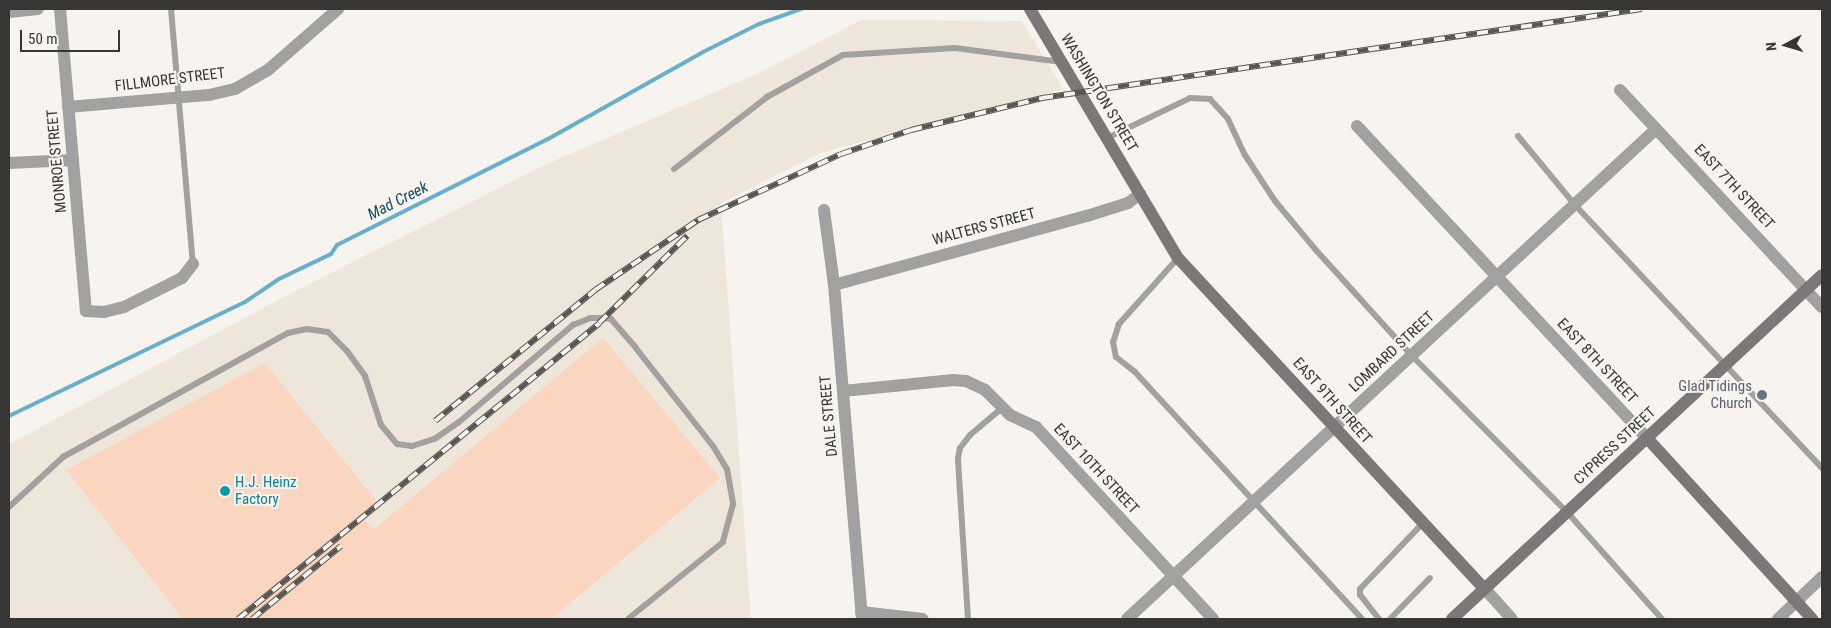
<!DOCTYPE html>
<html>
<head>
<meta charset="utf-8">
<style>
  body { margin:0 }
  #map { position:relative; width:1831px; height:628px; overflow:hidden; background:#f7f4ef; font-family:"Roboto Condensed",sans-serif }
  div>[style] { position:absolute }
  .built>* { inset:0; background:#efe6db }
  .stream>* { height:4px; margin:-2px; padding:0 2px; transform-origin:2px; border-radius:2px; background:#67afcc }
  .building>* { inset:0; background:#fad5c0 }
  .lane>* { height:6px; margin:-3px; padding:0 3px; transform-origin:3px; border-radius:3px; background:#a3a19f }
  .street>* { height:12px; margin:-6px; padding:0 6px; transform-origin:6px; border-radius:6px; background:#a3a19f }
  .secondary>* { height:12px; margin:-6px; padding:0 6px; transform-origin:6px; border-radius:6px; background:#7c7877 }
  .rail>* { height:5.5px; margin-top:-2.75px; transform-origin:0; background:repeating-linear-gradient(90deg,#f7f4ef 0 11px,#575653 0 22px); box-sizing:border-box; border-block:1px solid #575653 }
  .dots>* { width:14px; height:14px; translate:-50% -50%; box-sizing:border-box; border:2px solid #f7f4ef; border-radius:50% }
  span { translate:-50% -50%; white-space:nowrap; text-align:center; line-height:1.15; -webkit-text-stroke:4px #f7f4ef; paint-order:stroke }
  .street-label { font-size:15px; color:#373634 }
  .worship-label { font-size:15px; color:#5b616d }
  .right { translate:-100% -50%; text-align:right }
  .culture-label { font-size:15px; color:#0d838f }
  .left { translate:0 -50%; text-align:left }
  .water-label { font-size:16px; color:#124e63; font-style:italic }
  .frame { position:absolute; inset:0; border:10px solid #373634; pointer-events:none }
  .north { position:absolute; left:1761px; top:20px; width:50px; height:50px; -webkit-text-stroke:4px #f7f4ef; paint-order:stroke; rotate:264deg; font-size:14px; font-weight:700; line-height:20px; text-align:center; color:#373634 }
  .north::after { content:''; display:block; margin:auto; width:18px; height:22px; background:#373634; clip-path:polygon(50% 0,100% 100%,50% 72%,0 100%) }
  .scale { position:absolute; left:20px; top:30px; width:100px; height:22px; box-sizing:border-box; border:2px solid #373634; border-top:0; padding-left:6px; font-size:15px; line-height:18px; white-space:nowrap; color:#373634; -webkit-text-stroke:4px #f7f4ef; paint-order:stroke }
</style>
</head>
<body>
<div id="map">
  <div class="built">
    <div style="clip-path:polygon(861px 20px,1022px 21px,1063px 89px,821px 153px,721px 203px,751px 619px,9px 619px,9px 444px,274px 302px,544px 165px,757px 74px)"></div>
  </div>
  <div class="stream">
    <div style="left:9px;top:416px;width:262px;rotate:-25.8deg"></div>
    <div style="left:245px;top:302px;width:41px;rotate:-34.1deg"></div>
    <div style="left:279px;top:279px;width:58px;rotate:-25.7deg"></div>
    <div style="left:331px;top:254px;width:11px;rotate:-56deg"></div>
    <div style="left:337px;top:245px;width:236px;rotate:-26.7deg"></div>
    <div style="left:548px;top:139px;width:178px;rotate:-29.3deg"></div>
    <div style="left:703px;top:52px;width:63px;rotate:-26.6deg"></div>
    <div style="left:759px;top:24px;width:45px;rotate:-19.7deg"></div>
  </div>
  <div class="building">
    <div style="clip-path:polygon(603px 338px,720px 478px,551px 619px,183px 619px,66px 470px,265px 363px,378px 503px,362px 516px,373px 530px)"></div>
  </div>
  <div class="lane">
    <div style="left:171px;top:9px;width:256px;rotate:85.1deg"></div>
    <div style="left:1518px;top:136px;width:89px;rotate:50.4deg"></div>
    <div style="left:1575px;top:205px;width:361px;rotate:46.8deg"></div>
    <div style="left:1107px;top:138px;width:92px;rotate:-25.7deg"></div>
    <div style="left:1190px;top:98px;width:20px;rotate:3deg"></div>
    <div style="left:1210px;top:99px;width:27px;rotate:48deg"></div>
    <div style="left:1228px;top:119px;width:40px;rotate:65deg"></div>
    <div style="left:1245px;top:155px;width:55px;rotate:56.9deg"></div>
    <div style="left:1275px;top:201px;width:62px;rotate:50.2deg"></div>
    <div style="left:1315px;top:249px;width:144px;rotate:47.8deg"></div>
    <div style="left:1412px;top:356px;width:220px;rotate:45.2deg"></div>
    <div style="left:1567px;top:512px;width:143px;rotate:48.4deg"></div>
    <div style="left:674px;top:169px;width:118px;rotate:-37.7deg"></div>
    <div style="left:767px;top:97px;width:87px;rotate:-28.9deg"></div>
    <div style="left:843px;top:55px;width:112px;rotate:-3.6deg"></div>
    <div style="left:955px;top:48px;width:107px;rotate:7.5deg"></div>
    <div style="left:1178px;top:258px;width:89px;rotate:131.8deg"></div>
    <div style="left:1119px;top:324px;width:19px;rotate:108deg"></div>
    <div style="left:1113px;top:342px;width:15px;rotate:79deg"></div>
    <div style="left:1116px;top:357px;width:24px;rotate:38deg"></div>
    <div style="left:1135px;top:372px;width:335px;rotate:47.4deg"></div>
    <div style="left:9px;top:507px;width:74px;rotate:-42.8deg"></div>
    <div style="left:63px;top:457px;width:257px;rotate:-28.9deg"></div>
    <div style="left:288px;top:333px;width:19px;rotate:-12deg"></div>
    <div style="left:307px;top:329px;width:21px;rotate:8deg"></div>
    <div style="left:328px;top:332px;width:27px;rotate:45deg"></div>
    <div style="left:347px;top:351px;width:31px;rotate:54deg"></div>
    <div style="left:365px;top:376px;width:52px;rotate:71.9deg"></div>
    <div style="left:381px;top:425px;width:25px;rotate:50deg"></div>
    <div style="left:397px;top:444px;width:15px;rotate:8deg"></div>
    <div style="left:412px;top:446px;width:25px;rotate:-18deg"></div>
    <div style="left:436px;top:438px;width:28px;rotate:-35deg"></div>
    <div style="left:459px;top:422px;width:150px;rotate:-40.4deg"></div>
    <div style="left:573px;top:325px;width:18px;rotate:-22deg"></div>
    <div style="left:590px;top:318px;width:15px"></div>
    <div style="left:605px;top:318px;width:6px;rotate:9deg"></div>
    <div style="left:611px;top:319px;width:37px;rotate:49deg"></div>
    <div style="left:635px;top:347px;width:126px;rotate:51.8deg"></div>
    <div style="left:713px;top:446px;width:27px;rotate:59deg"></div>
    <div style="left:727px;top:469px;width:36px;rotate:80deg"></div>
    <div style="left:733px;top:504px;width:39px;rotate:105deg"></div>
    <div style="left:723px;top:542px;width:122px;rotate:141deg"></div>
    <div style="left:968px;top:619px;width:161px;rotate:-93.6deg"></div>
    <div style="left:958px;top:458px;width:10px;rotate:-79deg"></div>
    <div style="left:960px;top:448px;width:16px;rotate:-52deg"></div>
    <div style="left:970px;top:435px;width:42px;rotate:-40.2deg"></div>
    <div style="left:1379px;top:619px;width:31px;rotate:-128deg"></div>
    <div style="left:1360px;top:595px;width:6px;rotate:-90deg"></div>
    <div style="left:1360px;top:589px;width:90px;rotate:-46.4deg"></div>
    <div style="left:1390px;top:619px;width:57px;rotate:-45.7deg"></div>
  </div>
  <div class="street">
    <div style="left:60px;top:9px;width:303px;rotate:85.1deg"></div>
    <div style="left:86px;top:311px;width:18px;rotate:3deg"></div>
    <div style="left:104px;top:312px;width:21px;rotate:-14deg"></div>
    <div style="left:124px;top:307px;width:65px;rotate:-26.6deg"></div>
    <div style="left:182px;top:278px;width:18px;rotate:-52deg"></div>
    <div style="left:9px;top:12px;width:29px;rotate:-6deg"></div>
    <div style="left:1620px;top:90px;width:296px;rotate:47.1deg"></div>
    <div style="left:68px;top:107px;width:142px;rotate:-4.9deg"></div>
    <div style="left:209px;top:95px;width:27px;rotate:-13deg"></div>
    <div style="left:235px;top:89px;width:38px;rotate:-30deg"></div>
    <div style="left:268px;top:70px;width:93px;rotate:-41.1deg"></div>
    <div style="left:1357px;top:126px;width:426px;rotate:47.1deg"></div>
    <div style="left:9px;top:163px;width:64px;rotate:-2.7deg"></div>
    <div style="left:824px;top:210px;width:76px;rotate:82.4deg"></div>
    <div style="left:834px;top:285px;width:335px;rotate:85.2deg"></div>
    <div style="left:834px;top:285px;width:262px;rotate:-15.3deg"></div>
    <div style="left:1087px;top:216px;width:43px;rotate:-17.6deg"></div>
    <div style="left:1128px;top:203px;width:15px;rotate:-37deg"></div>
    <div style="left:843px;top:391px;width:111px;rotate:-5.7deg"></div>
    <div style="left:953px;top:380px;width:13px;rotate:4deg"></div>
    <div style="left:966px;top:381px;width:21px;rotate:25deg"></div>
    <div style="left:985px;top:390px;width:35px;rotate:45deg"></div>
    <div style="left:1010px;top:415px;width:29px;rotate:25deg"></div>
    <div style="left:1036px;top:427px;width:261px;rotate:47.3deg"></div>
    <div style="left:1485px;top:589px;width:40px;rotate:48deg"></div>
    <div style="left:861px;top:612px;width:62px;rotate:6.4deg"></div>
    <div style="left:1127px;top:619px;width:721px;rotate:-42.81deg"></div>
    <div style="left:1778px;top:619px;width:61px;rotate:-43.7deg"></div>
  </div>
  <div class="secondary">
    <div style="left:1030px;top:9px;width:290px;rotate:59.3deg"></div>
    <div style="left:1178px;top:258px;width:451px;rotate:47.2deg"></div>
    <div style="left:1647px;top:438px;width:245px;rotate:47.6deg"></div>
    <div style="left:1452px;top:619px;width:505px;rotate:-42.91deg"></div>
  </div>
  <div class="rail">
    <div style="left:435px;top:421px;width:207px;rotate:-39.3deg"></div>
    <div style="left:595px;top:290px;width:125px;rotate:-34.2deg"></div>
    <div style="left:698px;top:220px;width:157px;rotate:-24.8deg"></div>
    <div style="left:841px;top:154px;width:74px;rotate:-18.9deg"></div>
    <div style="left:911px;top:130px;width:135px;rotate:-13.7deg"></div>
    <div style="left:1042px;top:98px;width:606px;rotate:-8.45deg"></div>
    <div style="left:238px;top:619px;width:467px;rotate:-39.3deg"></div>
    <div style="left:599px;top:323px;width:124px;rotate:-44.7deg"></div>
    <div style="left:252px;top:619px;width:115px;rotate:-39.4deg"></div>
  </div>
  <div class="dots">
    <div style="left:1762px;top:395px;background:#6b7280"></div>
    <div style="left:225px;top:491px;background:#0f9aa8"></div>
  </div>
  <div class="street-label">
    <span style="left:170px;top:80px;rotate:-7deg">FILLMORE STREET</span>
    <span style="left:1099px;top:93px;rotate:59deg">WASHINGTON STREET</span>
    <span style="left:57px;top:161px;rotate:-95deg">MONROE STREET</span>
    <span style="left:1734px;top:187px;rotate:47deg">EAST 7TH STREET</span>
    <span style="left:984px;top:227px;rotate:-15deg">WALTERS STREET</span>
    <span style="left:1392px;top:352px;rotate:-43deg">LOMBARD STREET</span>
    <span style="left:1597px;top:361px;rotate:47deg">EAST 8TH STREET</span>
    <span style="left:1332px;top:401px;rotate:48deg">EAST 9TH STREET</span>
    <span style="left:829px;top:416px;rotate:-95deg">DALE STREET</span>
    <span style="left:1615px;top:446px;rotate:-43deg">CYPRESS STREET</span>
    <span style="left:1096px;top:469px;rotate:47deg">EAST 10TH STREET</span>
  </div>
  <div class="worship-label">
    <span class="right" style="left:1752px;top:395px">Glad Tidings<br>Church</span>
  </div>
  <div class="culture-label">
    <span class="left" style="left:235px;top:491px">H.J. Heinz<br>Factory</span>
  </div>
  <div class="water-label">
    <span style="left:398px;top:201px;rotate:-27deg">Mad Creek</span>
  </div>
  <div class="frame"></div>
  <div class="north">N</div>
  <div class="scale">50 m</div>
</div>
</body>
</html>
